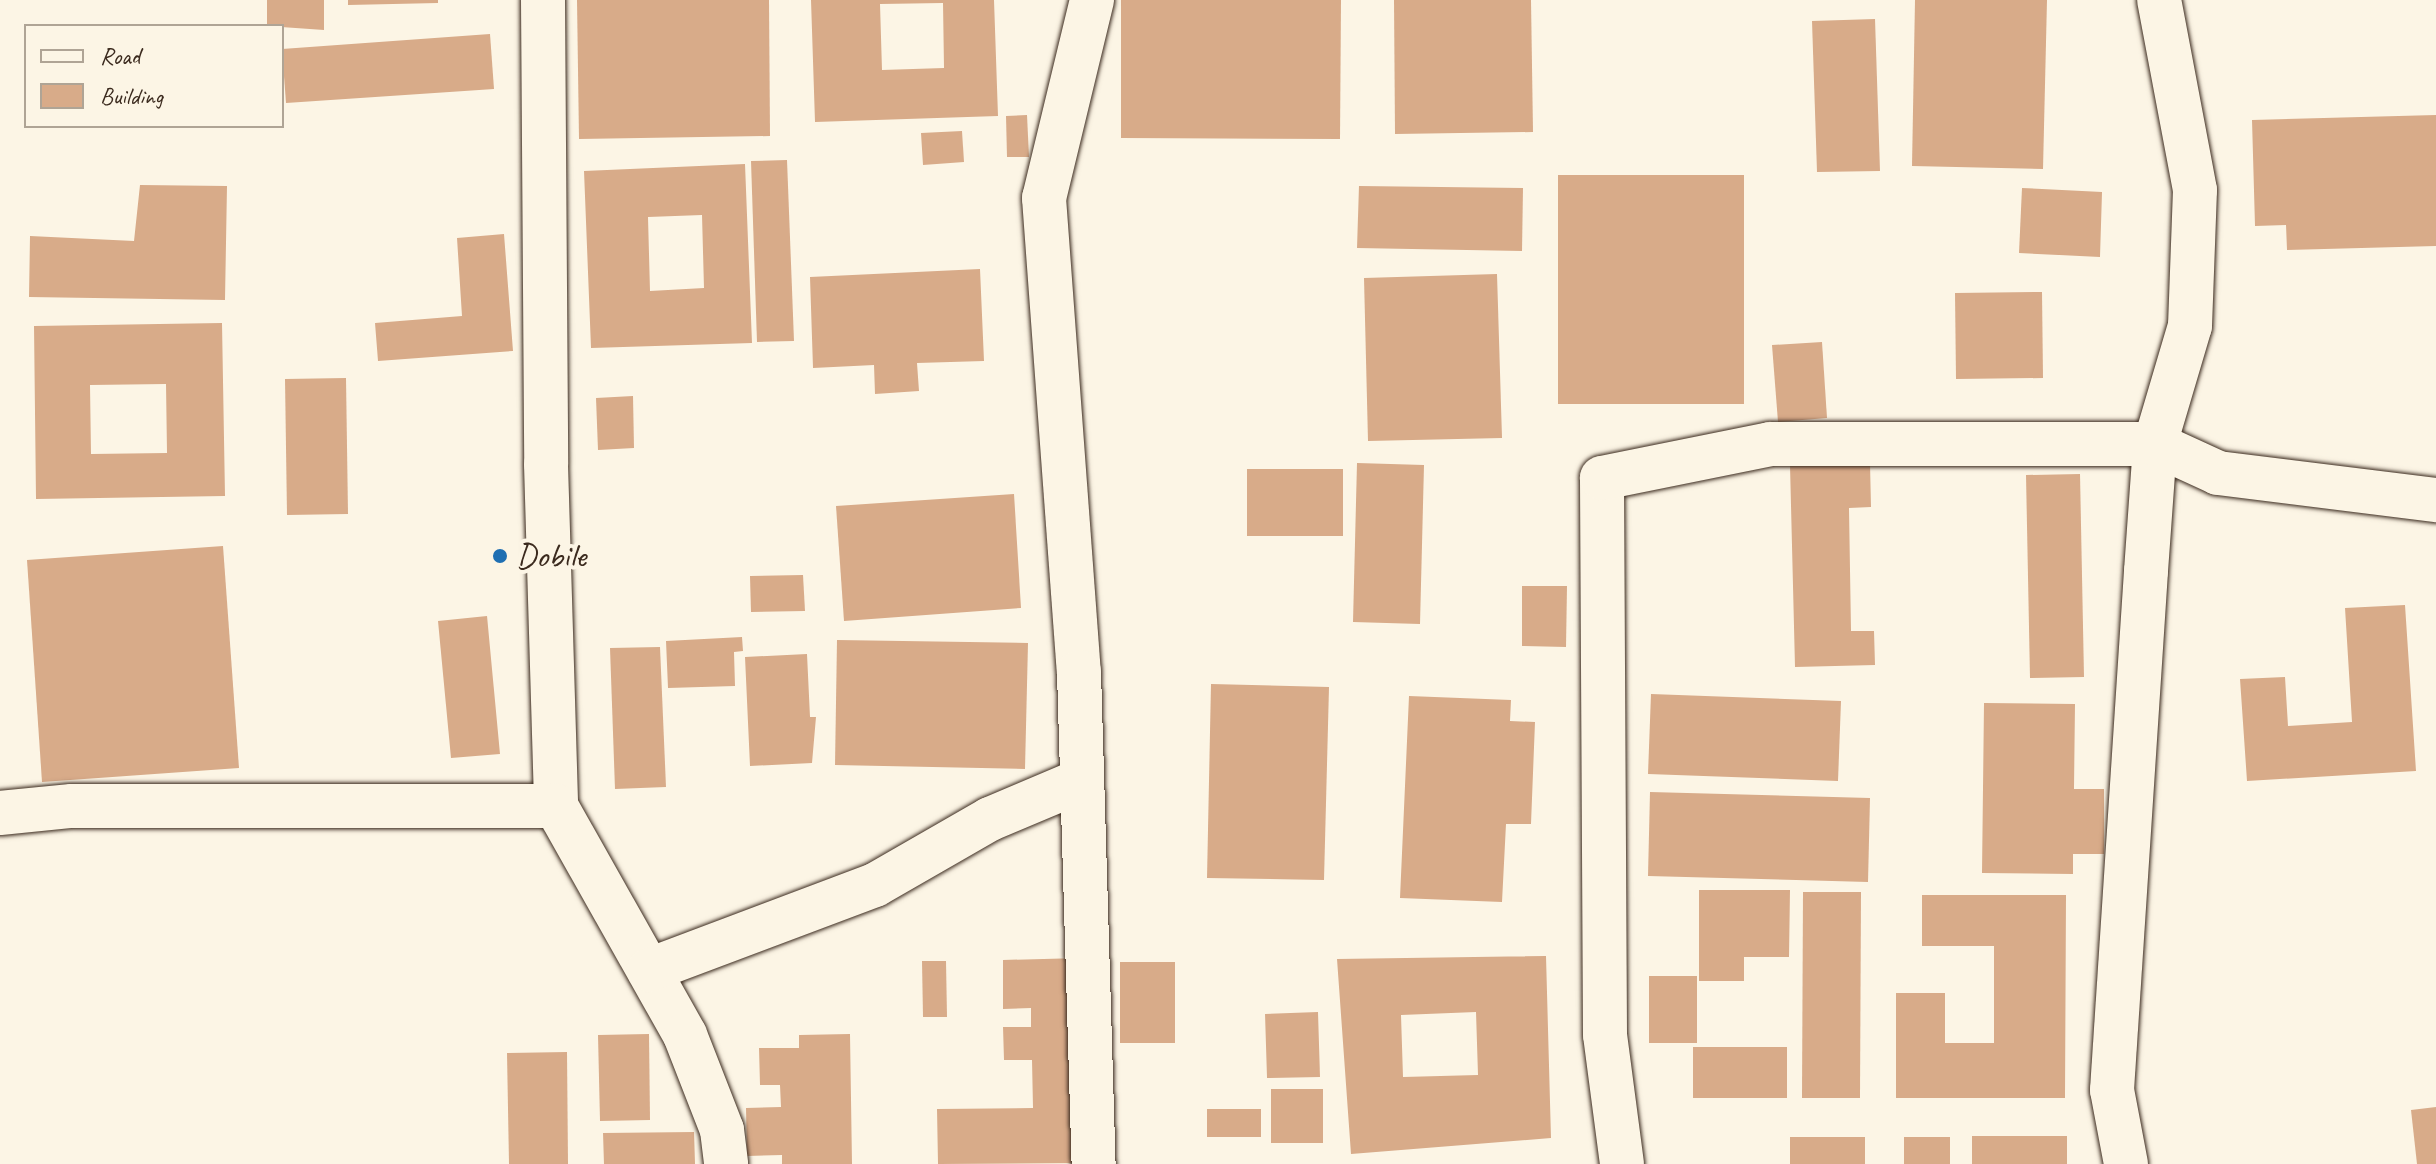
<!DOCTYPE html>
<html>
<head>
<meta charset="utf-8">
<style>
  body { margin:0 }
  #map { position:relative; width:2436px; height:1164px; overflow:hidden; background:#fcf5e5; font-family:Caveat,sans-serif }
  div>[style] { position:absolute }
  .building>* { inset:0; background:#d8ab89 }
  .roads { filter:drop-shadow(0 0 2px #3b2a1e) drop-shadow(0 0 2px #3b2a1e) }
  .minor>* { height:44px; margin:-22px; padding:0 22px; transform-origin:22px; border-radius:22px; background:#fcf5e5 }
  .dots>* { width:22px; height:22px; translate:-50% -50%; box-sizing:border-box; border:4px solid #fcf5e5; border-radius:50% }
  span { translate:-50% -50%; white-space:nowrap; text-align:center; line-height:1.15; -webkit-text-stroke:8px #fcf5e5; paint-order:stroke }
  .poi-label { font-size:34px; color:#3b2a1e }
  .left { translate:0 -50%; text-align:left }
  .legend { position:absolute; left:24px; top:24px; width:260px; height:104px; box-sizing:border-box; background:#fcf5e5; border:2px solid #afa495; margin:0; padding:10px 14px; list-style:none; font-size:24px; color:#3b2a1e }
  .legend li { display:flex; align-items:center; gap:16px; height:40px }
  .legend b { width:40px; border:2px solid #afa495 }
</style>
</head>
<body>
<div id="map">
  <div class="building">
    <div style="clip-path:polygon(267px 0,324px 0,324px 30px,267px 26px)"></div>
    <div style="clip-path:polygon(348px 0,438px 0,438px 3px,348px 5px)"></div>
    <div style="clip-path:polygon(577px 0,769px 0,770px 136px,579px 139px)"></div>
    <div style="clip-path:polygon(evenodd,811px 0,994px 0,998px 116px,815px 122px,811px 0,943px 3px,944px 68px,882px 70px,880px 4px,943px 3px)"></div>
    <div style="clip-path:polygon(1121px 0,1341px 0,1340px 139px,1121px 138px)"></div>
    <div style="clip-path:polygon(1394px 0,1531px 0,1533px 132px,1395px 134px)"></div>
    <div style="clip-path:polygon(1915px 0,2047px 0,2043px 169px,1912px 166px)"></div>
    <div style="clip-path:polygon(1875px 19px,1880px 171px,1817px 172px,1812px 21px)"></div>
    <div style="clip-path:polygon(490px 34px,494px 89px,286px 103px,282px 49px)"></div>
    <div style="clip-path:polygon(1027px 115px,1029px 157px,1007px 157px,1006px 116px)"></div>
    <div style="clip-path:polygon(2436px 115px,2436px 246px,2287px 250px,2286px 225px,2255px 226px,2252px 120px)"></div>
    <div style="clip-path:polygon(962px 131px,964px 162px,923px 165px,921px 133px)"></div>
    <div style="clip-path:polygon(787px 160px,794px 341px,757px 342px,751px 161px)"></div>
    <div style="clip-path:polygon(evenodd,745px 164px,752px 343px,591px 348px,584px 171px,745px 164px,702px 215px,704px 288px,650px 291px,648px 217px,702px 215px)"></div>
    <div style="clip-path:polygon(1558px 175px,1744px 175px,1744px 404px,1558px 404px)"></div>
    <div style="clip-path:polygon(140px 185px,227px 186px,225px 300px,29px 297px,30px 236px,134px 241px)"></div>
    <div style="clip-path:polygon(1359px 186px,1523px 188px,1522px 251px,1357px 248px)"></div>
    <div style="clip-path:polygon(2022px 188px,2102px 192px,2100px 257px,2019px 253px)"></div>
    <div style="clip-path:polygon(504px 234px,513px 351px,378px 361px,375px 323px,462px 316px,457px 238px)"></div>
    <div style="clip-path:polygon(980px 269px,984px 361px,917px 363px,919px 391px,875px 394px,874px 365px,813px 368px,810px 277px)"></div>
    <div style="clip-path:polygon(1497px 274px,1502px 438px,1368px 441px,1364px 278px)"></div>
    <div style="clip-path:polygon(2042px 292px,2043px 378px,1956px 379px,1955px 293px)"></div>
    <div style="clip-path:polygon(evenodd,222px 323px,225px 496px,36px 499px,34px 326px,222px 323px,166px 384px,167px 453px,91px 454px,90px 385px,166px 384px)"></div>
    <div style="clip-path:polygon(1822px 342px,1827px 418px,1778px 422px,1772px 345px)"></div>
    <div style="clip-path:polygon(346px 378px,348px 514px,287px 515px,285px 379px)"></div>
    <div style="clip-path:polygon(633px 396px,634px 448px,598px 450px,596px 398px)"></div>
    <div style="clip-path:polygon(1357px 463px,1424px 465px,1420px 624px,1353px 622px)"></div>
    <div style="clip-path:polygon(1870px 463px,1871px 507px,1849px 508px,1851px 631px,1874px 631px,1875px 665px,1795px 667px,1790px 465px)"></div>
    <div style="clip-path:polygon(1247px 469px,1343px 469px,1343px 536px,1247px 536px)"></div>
    <div style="clip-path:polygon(2080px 474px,2084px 677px,2030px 678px,2026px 475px)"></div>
    <div style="clip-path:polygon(1014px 494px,1021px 608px,844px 621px,836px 506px)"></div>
    <div style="clip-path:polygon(223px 546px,239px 768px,42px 782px,27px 560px)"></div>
    <div style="clip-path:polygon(803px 575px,805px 611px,751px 612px,750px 576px)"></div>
    <div style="clip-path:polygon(1522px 586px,1567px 586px,1566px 647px,1522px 646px)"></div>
    <div style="clip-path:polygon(2405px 605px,2416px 771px,2247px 781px,2240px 679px,2285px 677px,2288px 726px,2352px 722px,2345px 608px)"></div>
    <div style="clip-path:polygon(487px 616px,500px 754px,451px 758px,438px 621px)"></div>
    <div style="clip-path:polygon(742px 637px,743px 651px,734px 652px,735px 686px,668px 688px,666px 641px)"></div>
    <div style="clip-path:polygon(837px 640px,1028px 643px,1025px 769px,835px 765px)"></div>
    <div style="clip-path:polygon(660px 647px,666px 787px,615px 789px,610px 648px)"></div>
    <div style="clip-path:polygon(807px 654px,810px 717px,816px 717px,812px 763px,750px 766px,745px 657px)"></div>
    <div style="clip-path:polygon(1211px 684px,1329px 687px,1324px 880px,1207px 878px)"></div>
    <div style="clip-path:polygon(1651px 694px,1841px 701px,1838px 781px,1648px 774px)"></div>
    <div style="clip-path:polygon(1409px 696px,1511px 700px,1510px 721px,1535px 722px,1531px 824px,1506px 824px,1502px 902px,1400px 898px)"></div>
    <div style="clip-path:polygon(1984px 703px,2075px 704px,2074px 789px,2104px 789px,2104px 854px,2073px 854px,2073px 874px,1982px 873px)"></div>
    <div style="clip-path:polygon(1650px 792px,1870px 798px,1868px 882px,1648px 876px)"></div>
    <div style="clip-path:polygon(1699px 890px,1790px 890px,1789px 957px,1744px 957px,1744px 981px,1699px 981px)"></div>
    <div style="clip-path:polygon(1803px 892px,1861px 892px,1860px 1098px,1802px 1098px)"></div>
    <div style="clip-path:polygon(1922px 895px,2066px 895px,2065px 1098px,1896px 1098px,1896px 993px,1945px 993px,1945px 1043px,1994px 1043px,1994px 946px,1922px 946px)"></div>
    <div style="clip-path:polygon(evenodd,1546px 956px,1551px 1138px,1351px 1154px,1337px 959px,1546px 956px,1476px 1012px,1478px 1075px,1403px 1077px,1401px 1015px,1476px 1012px)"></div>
    <div style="clip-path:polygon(1080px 958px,1083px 1163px,938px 1164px,937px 1109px,1033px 1108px,1032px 1060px,1004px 1060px,1003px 1027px,1031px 1027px,1031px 1008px,1003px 1009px,1003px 960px)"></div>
    <div style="clip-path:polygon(922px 961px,946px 961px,947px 1017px,923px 1017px)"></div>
    <div style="clip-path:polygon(1120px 962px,1175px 962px,1175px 1043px,1120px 1043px)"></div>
    <div style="clip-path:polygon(1649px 976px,1697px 976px,1697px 1043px,1649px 1043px)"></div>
    <div style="clip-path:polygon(1318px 1012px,1320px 1077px,1267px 1078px,1265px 1014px)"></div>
    <div style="clip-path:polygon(649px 1034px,650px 1120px,600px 1121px,598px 1035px)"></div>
    <div style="clip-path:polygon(850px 1034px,852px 1164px,782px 1164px,782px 1155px,747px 1156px,746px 1108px,781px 1107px,780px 1085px,760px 1085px,759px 1048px,799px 1048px,799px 1035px)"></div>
    <div style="clip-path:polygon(1693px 1047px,1787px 1047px,1787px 1098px,1693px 1098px)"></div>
    <div style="clip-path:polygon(567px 1052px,568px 1164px,509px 1164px,507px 1053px)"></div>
    <div style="clip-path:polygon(1271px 1089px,1323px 1089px,1323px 1143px,1271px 1143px)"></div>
    <div style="clip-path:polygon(2436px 1107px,2436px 1164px,2417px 1164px,2411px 1110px)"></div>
    <div style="clip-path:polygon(1207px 1109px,1261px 1109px,1261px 1137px,1207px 1137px)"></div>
    <div style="clip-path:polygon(694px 1132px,695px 1164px,604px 1164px,603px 1133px)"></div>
    <div style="clip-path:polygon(1972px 1136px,2067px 1136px,2067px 1164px,1972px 1164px)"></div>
    <div style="clip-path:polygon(1790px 1137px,1865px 1137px,1865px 1164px,1790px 1164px)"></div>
    <div style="clip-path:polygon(1904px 1137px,1950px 1137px,1950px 1164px,1904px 1164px)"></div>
  </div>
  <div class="roads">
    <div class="minor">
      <div style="left:543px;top:0;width:464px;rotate:89.6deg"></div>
      <div style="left:546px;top:464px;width:342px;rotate:88.3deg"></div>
      <div style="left:556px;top:806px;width:263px;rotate:60.6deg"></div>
      <div style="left:685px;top:1035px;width:102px;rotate:68.7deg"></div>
      <div style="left:722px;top:1130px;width:34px;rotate:83deg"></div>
      <div style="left:1092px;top:0;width:204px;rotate:103.6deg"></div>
      <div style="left:1044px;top:198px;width:475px;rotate:85.8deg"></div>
      <div style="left:1079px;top:672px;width:492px;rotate:88.3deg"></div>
      <div style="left:0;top:813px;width:72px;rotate:-5.6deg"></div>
      <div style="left:72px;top:806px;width:484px"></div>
      <div style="left:649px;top:970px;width:241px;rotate:-20.6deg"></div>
      <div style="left:875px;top:885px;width:133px;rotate:-29.9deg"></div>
      <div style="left:990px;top:819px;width:98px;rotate:-22.9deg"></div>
      <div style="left:1622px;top:1164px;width:130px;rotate:-97.5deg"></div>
      <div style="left:1605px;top:1035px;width:557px;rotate:-90.31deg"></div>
      <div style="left:1602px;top:478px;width:171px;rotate:-11.4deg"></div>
      <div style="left:1770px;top:444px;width:385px"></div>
      <div style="left:2155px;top:444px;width:69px;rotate:24.7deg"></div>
      <div style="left:2218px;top:473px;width:220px;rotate:7.1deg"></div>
      <div style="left:2126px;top:1164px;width:75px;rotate:-100.7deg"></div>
      <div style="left:2112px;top:1090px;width:520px;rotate:-86.25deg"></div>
      <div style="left:2146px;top:571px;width:127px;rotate:-85.9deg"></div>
      <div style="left:2155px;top:444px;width:123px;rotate:-73.5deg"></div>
      <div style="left:2190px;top:326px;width:136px;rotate:-87.9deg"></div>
      <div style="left:2195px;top:190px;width:193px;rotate:-100.7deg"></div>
    </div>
  </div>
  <div class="dots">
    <div style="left:500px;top:556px;background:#1f6fb2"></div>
  </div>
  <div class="poi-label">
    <span class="left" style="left:516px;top:556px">Dobile</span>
  </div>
  <ul class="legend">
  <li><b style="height:10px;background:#fcf5e5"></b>Road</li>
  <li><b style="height:22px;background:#d8ab89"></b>Building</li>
  </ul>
</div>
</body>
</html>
